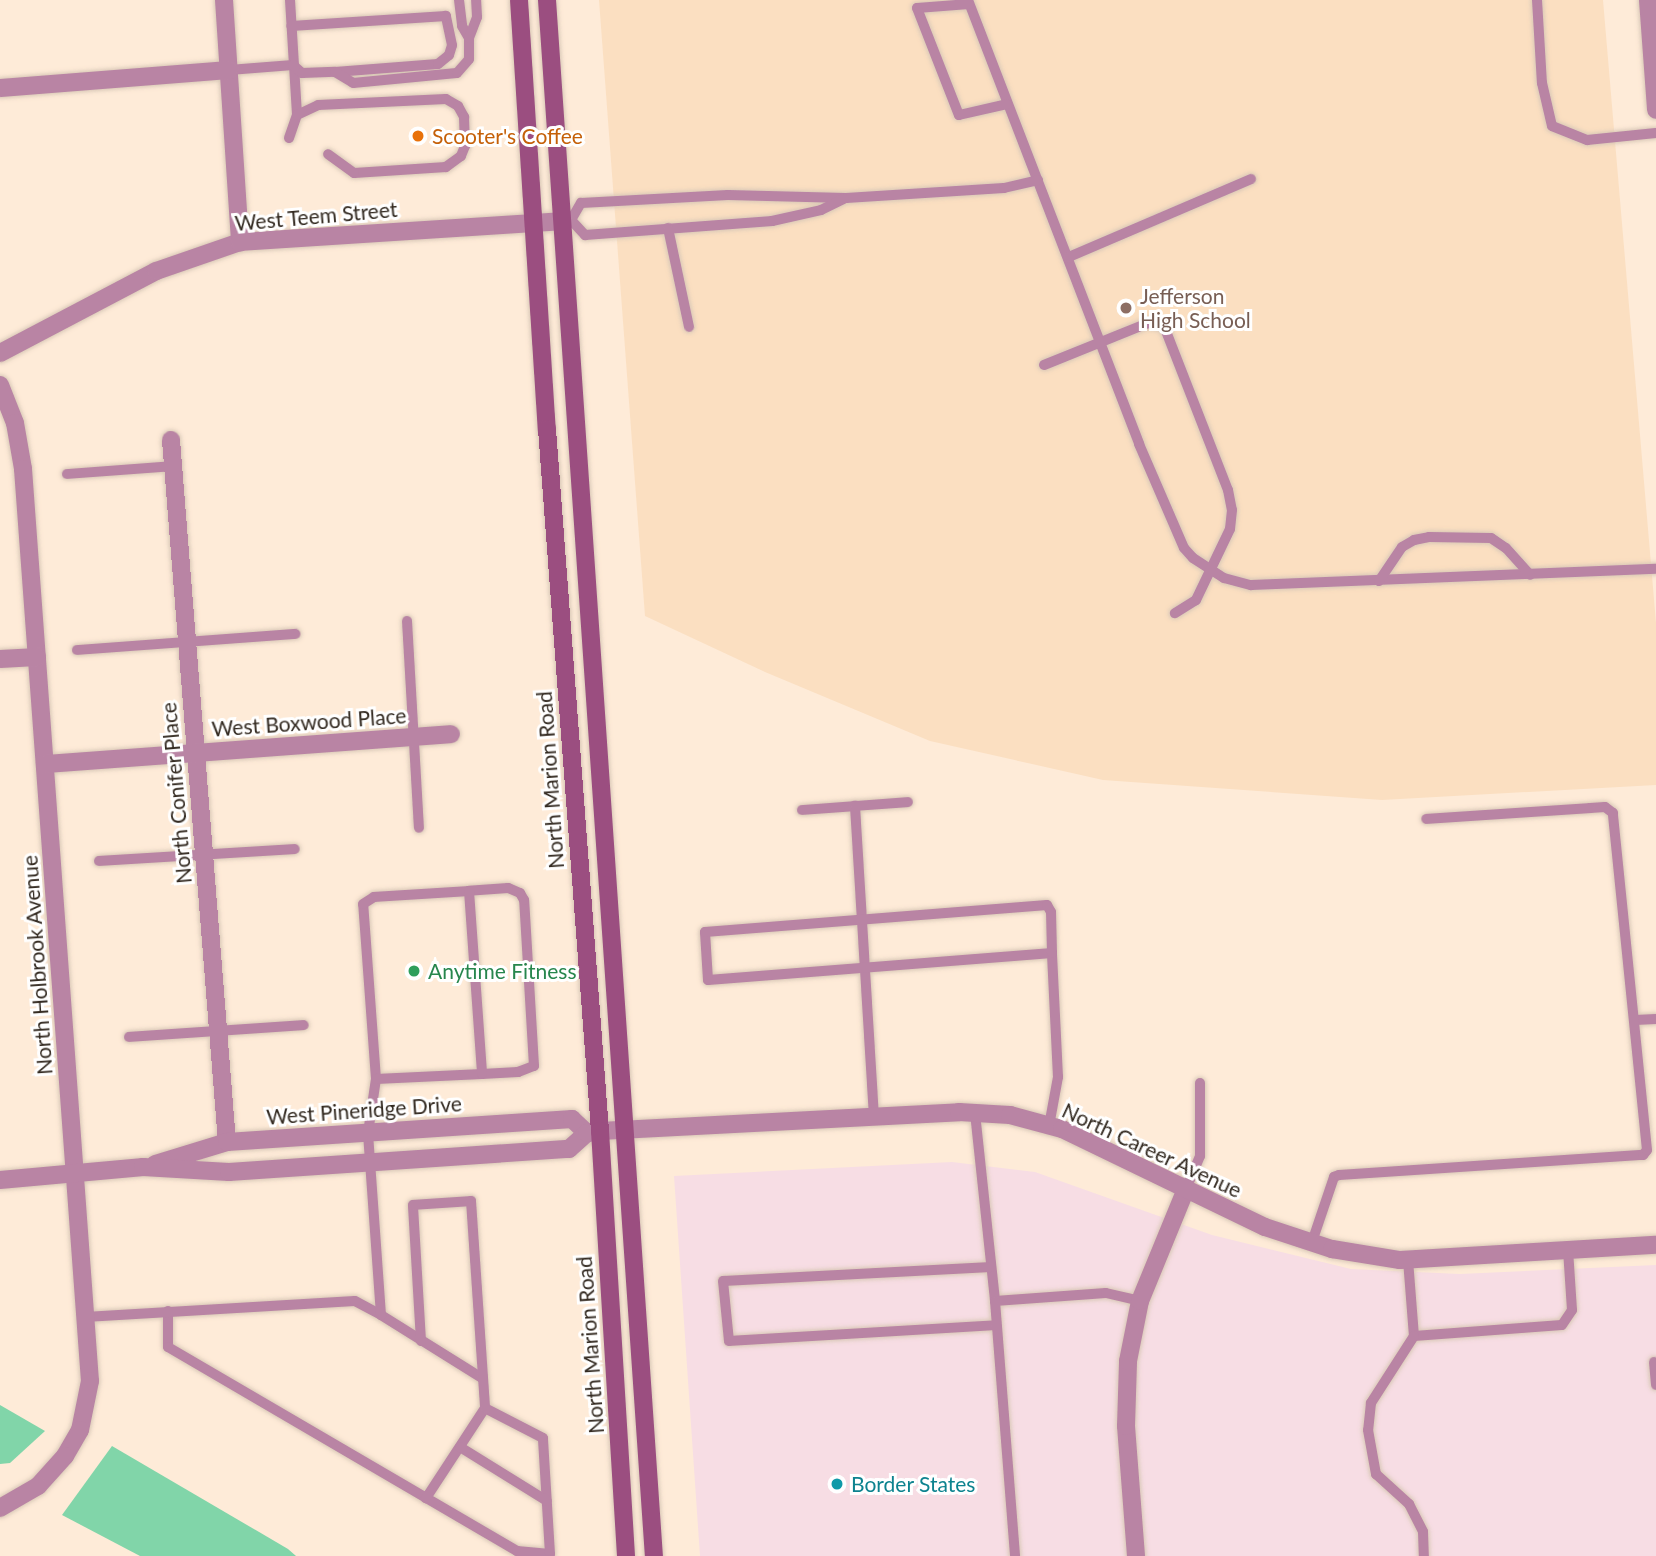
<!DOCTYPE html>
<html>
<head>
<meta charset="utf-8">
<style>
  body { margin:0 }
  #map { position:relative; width:1656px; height:1556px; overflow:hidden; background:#feebd8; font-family:Lato,sans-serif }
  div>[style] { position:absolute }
  .industrial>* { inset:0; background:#f7dde4 }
  .built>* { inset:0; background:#fbdfc1 }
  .green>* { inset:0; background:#81d5a9 }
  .roads { filter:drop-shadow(0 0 2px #d9c8b7) drop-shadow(0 0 2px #d9c8b7) }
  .service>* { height:10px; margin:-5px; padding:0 5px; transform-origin:5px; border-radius:5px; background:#b984a4 }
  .minor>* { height:18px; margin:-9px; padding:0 9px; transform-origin:9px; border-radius:9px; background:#b984a4 }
  .tertiary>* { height:18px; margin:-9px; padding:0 9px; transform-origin:9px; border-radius:9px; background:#b984a4 }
  .secondary>* { height:18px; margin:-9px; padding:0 9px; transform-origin:9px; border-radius:9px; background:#9b4e80 }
  .dots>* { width:19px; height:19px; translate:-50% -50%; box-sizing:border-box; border:4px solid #fff; border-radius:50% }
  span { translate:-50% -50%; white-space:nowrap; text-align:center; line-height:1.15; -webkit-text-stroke:6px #fff; paint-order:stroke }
  .food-label { font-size:21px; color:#c56008 }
  .left { translate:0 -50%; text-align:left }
  .street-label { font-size:21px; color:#332a21 }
  .education-label { font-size:21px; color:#785e54 }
  .leisure-label { font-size:21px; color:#27864d }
  .culture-label { font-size:21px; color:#0d838f }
</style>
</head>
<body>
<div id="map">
  <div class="industrial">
    <div style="clip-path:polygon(952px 1162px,1035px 1172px,1212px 1235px,1351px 1269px,1460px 1274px,1656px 1265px,1656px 1556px,700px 1556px,674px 1176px)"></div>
  </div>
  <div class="built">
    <div style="clip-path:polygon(599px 0,1603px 0,1656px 623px,1656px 785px,1382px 800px,1103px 780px,930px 741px,765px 672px,645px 616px)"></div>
  </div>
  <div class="green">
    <div style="clip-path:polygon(0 1405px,45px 1431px,10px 1463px,0 1464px)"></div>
    <div style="clip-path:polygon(112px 1446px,288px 1549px,296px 1556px,140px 1556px,62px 1515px)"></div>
  </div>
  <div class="roads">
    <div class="service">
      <div style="left:290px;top:0;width:115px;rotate:86.5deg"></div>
      <div style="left:459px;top:0;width:26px;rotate:83deg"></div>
      <div style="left:462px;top:26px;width:14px;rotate:60deg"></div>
      <div style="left:968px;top:0;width:476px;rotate:68.9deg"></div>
      <div style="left:1139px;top:444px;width:113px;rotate:66.6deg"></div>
      <div style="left:1184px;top:548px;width:13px;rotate:48deg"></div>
      <div style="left:1193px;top:558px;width:37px;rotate:33deg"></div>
      <div style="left:1224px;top:578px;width:28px;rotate:15deg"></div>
      <div style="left:1251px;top:585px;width:405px;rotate:-2.3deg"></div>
      <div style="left:1537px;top:0;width:83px;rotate:86.6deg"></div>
      <div style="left:1542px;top:83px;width:44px;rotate:76.9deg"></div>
      <div style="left:1552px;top:126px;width:38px;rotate:22deg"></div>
      <div style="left:1587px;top:140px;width:69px;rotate:-5.8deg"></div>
      <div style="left:969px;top:4px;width:52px;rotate:175.6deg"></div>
      <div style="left:917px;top:8px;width:115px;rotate:68.6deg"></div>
      <div style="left:959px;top:115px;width:49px;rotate:-12.9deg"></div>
      <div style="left:229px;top:70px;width:64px;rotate:-4.5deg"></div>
      <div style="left:293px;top:65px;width:12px;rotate:42deg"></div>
      <div style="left:302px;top:73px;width:33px;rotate:-2deg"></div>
      <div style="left:335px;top:72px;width:103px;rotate:-4.4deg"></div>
      <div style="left:438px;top:64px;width:14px;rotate:-39deg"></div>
      <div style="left:449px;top:55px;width:10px;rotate:-73deg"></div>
      <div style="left:452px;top:45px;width:30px;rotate:-102deg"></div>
      <div style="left:446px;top:16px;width:155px;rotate:176.3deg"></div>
      <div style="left:335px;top:72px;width:21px;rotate:31deg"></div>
      <div style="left:353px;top:83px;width:104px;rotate:-5.5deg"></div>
      <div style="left:457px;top:73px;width:18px;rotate:-49deg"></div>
      <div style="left:469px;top:59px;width:21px;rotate:-90deg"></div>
      <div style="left:469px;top:38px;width:22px;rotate:-69deg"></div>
      <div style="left:477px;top:17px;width:17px;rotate:-93deg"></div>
      <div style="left:289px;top:138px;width:24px;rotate:-71deg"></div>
      <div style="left:297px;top:115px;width:23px;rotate:-25deg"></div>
      <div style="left:318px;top:105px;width:128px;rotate:-2.7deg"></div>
      <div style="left:446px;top:99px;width:14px;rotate:30deg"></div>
      <div style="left:458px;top:106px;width:13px;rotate:61deg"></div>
      <div style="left:464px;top:117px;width:29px;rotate:88deg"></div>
      <div style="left:465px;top:146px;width:11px;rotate:112deg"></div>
      <div style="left:461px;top:156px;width:19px;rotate:144deg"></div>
      <div style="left:446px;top:167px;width:92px;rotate:176.3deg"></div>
      <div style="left:354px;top:173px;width:32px;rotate:-144deg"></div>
      <div style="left:571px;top:220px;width:20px;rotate:-60deg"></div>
      <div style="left:581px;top:203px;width:147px;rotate:-3.1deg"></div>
      <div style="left:728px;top:195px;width:118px;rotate:1.5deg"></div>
      <div style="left:846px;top:198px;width:158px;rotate:-3.6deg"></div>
      <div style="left:1004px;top:188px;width:35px;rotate:-13deg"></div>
      <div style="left:571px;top:220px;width:21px;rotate:47deg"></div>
      <div style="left:585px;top:235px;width:188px;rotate:-4.3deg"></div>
      <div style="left:772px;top:221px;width:50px;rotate:-12.7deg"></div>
      <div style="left:821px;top:210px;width:25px;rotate:-26deg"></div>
      <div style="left:668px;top:228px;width:101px;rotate:78deg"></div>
      <div style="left:1069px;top:257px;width:198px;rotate:-23.2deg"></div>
      <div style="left:1044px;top:365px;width:112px;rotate:-22deg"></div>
      <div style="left:1148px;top:323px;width:16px;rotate:11deg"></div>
      <div style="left:1164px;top:326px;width:176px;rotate:68.7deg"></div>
      <div style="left:1228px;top:490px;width:20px;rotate:79deg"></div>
      <div style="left:1232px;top:510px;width:19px;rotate:96deg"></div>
      <div style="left:1230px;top:529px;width:79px;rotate:115.6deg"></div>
      <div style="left:1196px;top:600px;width:25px;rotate:148deg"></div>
      <div style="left:67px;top:474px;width:106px;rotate:-4.3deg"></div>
      <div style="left:1379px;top:581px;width:41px;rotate:-55.9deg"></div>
      <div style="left:1402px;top:547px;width:14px;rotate:-30deg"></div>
      <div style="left:1414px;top:540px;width:15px;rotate:-11deg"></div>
      <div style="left:1429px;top:537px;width:62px;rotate:0.9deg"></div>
      <div style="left:1491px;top:538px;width:18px;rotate:34deg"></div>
      <div style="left:1506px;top:548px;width:36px;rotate:48deg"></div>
      <div style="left:407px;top:621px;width:207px;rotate:86.7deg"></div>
      <div style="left:77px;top:650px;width:219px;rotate:-4.2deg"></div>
      <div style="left:802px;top:810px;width:53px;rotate:-4.3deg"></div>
      <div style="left:99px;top:861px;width:196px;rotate:-3.5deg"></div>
      <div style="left:1635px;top:1020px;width:21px;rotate:-3deg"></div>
      <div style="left:129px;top:1037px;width:175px;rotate:-3.9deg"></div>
      <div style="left:376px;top:1079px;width:175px;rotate:-94.2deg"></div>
      <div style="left:363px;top:904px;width:13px;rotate:-32deg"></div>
      <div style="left:374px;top:897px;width:95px;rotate:-3.6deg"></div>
      <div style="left:975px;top:1113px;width:189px;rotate:83.9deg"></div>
      <div style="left:995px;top:1301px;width:111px;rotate:-4.1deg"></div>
      <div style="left:1106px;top:1293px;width:35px;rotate:13deg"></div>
      <div style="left:874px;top:1117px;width:312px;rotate:-93.5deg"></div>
      <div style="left:855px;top:806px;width:53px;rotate:-4.3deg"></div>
      <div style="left:1049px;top:1126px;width:50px;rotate:-79.6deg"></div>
      <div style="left:1058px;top:1077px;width:124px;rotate:-92.8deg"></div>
      <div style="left:1052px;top:953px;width:345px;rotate:175.5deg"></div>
      <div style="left:708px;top:980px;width:48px;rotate:-93.6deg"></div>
      <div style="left:705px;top:932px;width:343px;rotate:-4.5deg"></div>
      <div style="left:1047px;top:905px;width:8px;rotate:60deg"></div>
      <div style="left:1051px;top:912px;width:41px;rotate:88.6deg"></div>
      <div style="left:1186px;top:1189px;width:36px;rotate:-67deg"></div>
      <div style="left:1200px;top:1156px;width:73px;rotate:-90deg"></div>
      <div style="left:1312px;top:1242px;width:69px;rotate:-71.3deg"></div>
      <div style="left:1334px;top:1177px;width:5px;rotate:-22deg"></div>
      <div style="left:1339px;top:1175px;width:305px;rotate:-3.8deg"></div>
      <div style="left:1643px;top:1155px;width:6px;rotate:-51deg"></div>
      <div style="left:1647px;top:1150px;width:339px;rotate:-95.8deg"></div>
      <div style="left:1613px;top:813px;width:10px;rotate:-143deg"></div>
      <div style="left:1605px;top:807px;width:15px;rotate:176deg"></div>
      <div style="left:1590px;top:808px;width:164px;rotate:176.2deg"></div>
      <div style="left:1408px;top:1260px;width:76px;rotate:85.5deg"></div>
      <div style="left:1414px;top:1336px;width:148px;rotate:-4.3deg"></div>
      <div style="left:1562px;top:1325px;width:18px;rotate:-56deg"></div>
      <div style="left:1572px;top:1310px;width:60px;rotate:-93.8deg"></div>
      <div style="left:991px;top:1267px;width:268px;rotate:177deg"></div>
      <div style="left:723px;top:1281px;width:60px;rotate:84.3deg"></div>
      <div style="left:729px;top:1341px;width:267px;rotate:-3.4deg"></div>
      <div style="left:995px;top:1301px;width:256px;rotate:85.5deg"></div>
      <div style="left:168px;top:1311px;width:36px;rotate:90deg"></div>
      <div style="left:168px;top:1347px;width:404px;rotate:30.3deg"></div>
      <div style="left:517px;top:1551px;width:33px;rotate:5deg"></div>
      <div style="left:550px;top:1554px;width:116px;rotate:-93.5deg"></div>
      <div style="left:543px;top:1438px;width:65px;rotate:-152.7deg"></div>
      <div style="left:485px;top:1408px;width:108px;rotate:123.2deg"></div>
      <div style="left:381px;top:1315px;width:119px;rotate:32deg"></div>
      <div style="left:85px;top:1317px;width:270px;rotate:-3.4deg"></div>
      <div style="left:355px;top:1301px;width:30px;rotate:28deg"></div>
      <div style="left:381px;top:1315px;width:182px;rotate:-94.1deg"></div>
      <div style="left:368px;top:1133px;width:55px;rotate:-81.6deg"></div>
      <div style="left:376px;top:1079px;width:106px;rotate:-2.7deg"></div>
      <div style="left:482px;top:1074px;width:36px;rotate:-3deg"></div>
      <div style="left:518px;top:1072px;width:17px;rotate:-21deg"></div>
      <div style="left:534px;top:1066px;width:166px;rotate:-93.4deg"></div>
      <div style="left:524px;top:900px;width:8px;rotate:-120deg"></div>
      <div style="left:520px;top:893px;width:13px;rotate:-157deg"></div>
      <div style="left:508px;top:888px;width:39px;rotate:176deg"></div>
      <div style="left:469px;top:891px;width:183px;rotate:85.9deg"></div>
      <div style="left:1414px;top:1336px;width:80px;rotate:122.7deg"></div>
      <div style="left:1371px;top:1403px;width:27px;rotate:96deg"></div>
      <div style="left:1368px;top:1430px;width:45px;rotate:79.7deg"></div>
      <div style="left:1376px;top:1474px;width:45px;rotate:42.3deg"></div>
      <div style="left:1409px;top:1504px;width:31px;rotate:63deg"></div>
      <div style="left:1423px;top:1532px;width:24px;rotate:88deg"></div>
      <div style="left:421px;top:1341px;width:136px;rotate:-93.4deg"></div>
      <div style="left:413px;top:1205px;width:58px;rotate:-3.9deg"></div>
      <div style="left:471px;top:1201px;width:207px;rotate:86.1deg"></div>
      <div style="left:1654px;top:1362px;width:23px;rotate:85deg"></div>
      <div style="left:460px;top:1447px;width:102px;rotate:31.8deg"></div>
    </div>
    <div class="minor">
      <div style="left:224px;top:0;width:243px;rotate:86.2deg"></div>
      <div style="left:1648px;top:0;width:110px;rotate:85.8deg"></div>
      <div style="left:0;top:88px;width:230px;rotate:-4.5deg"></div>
      <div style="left:0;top:353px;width:176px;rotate:-27.7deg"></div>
      <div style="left:156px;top:271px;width:89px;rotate:-19deg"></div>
      <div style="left:240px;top:242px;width:324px;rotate:-3.7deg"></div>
      <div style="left:0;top:385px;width:41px;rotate:68.5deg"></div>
      <div style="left:15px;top:423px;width:47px;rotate:80.1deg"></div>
      <div style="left:23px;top:469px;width:914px;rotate:85.8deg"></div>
      <div style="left:90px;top:1381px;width:50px;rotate:101.5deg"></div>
      <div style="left:80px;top:1430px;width:30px;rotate:120deg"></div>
      <div style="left:65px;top:1456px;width:40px;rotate:132deg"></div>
      <div style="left:38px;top:1486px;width:44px;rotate:149.9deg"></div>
      <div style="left:171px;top:440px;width:704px;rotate:85.44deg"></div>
      <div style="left:0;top:659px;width:37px;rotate:-3deg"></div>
      <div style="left:45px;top:764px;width:407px;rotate:-4.2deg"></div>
      <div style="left:155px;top:1164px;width:75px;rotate:-17deg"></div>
      <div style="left:227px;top:1142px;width:346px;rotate:-3.8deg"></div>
      <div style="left:572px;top:1119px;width:21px;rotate:43deg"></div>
      <div style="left:0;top:1180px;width:144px;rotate:-5.2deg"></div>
      <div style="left:143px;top:1167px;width:86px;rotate:3.3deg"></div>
      <div style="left:229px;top:1172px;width:341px;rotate:-3.9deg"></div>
      <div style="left:569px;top:1149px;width:24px;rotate:-42deg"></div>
      <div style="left:587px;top:1133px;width:13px;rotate:-9deg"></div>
      <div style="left:1136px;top:1556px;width:130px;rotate:-94.4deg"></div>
      <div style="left:1126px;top:1426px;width:65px;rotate:-88.2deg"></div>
      <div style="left:1128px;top:1361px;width:61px;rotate:-78.7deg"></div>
      <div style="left:1140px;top:1301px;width:121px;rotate:-67.7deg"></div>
    </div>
    <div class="tertiary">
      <div style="left:600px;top:1131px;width:360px;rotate:-3deg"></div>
      <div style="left:959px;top:1112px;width:51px;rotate:3.4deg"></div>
      <div style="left:1010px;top:1115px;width:54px;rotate:15.1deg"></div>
      <div style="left:1062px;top:1129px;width:225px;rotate:25.8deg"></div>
      <div style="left:1265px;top:1227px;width:71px;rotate:18.2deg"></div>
      <div style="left:1332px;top:1249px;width:69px;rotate:9.2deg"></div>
      <div style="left:1400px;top:1260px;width:256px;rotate:-3.4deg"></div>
    </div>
    <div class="secondary">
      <div style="left:519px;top:0;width:430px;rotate:86.3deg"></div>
      <div style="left:547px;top:429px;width:704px;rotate:85.68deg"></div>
      <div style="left:600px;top:1131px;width:426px;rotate:86.5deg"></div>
      <div style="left:547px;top:0;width:1560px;rotate:86.07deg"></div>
    </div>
  </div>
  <div class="dots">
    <div style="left:418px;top:136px;background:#e8710a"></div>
    <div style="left:1126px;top:308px;background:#8d6e63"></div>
    <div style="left:414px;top:971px;background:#2e9e5b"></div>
    <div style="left:837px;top:1484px;background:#0f9aa8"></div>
  </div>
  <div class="food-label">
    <span class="left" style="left:432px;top:136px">Scooter's Coffee</span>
  </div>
  <div class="street-label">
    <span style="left:316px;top:216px;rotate:-5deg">West Teem Street</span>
    <span style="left:309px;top:722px;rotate:-4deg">West Boxwood Place</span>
    <span style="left:550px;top:780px;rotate:-94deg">North Marion Road</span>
    <span style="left:176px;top:793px;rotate:-95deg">North Conifer Place</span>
    <span style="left:37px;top:965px;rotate:-94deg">North Holbrook Avenue</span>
    <span style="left:364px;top:1110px;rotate:-4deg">West Pineridge Drive</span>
    <span style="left:1152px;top:1150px;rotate:25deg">North Career Avenue</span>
    <span style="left:590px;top:1345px;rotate:-94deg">North Marion Road</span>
  </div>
  <div class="education-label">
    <span class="left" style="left:1140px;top:308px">Jefferson<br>High School</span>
  </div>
  <div class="leisure-label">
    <span class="left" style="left:428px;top:971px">Anytime Fitness</span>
  </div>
  <div class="culture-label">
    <span class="left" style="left:851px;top:1484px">Border States</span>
  </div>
</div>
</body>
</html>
